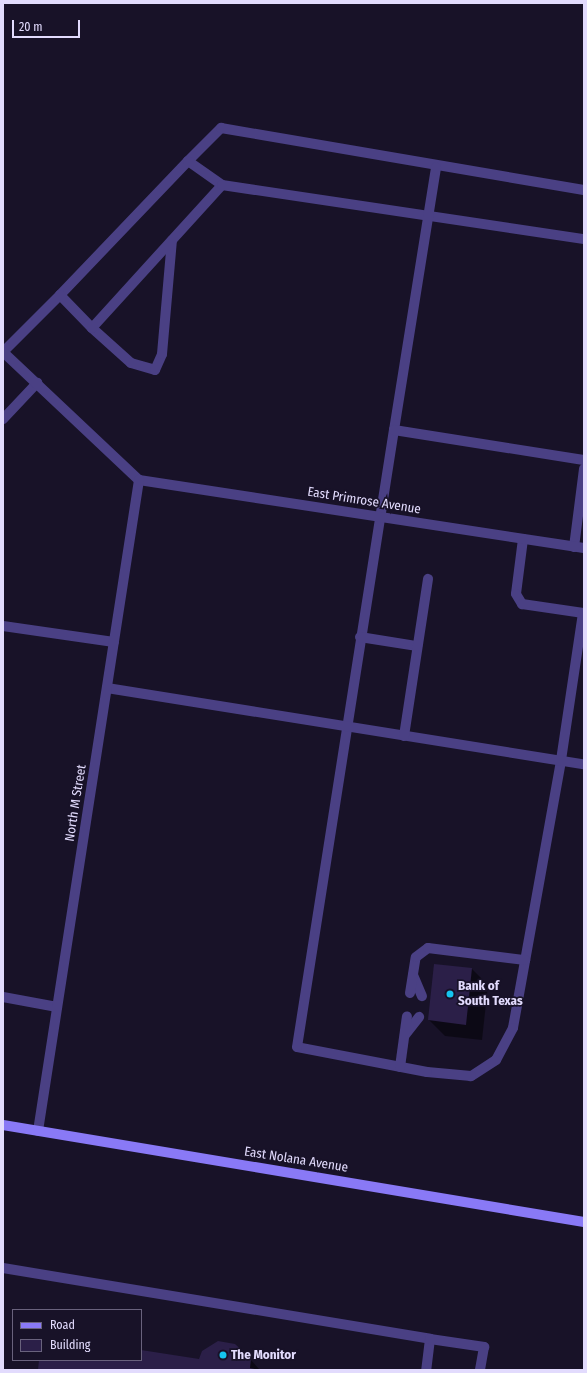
<!DOCTYPE html>
<html>
<head>
<meta charset="utf-8">
<style>
  body { margin:0 }
  #map { position:relative; width:587px; height:1373px; overflow:hidden; background:#181228; font-family:"Fira Sans Condensed",sans-serif }
  div>[style] { position:absolute }
  .shadow>* { inset:0; background:#0007 }
  .building>* { inset:0; background:#2b1f48 }
  .lane>* { height:10px; margin:-5px; padding:0 5px; transform-origin:5px; border-radius:5px; background:#4a4084 }
  .street>* { height:10px; margin:-5px; padding:0 5px; transform-origin:5px; border-radius:5px; background:#4a4084 }
  .secondary>* { height:10px; margin:-5px; padding:0 5px; transform-origin:5px; border-radius:5px; background:#8979f6 }
  .dots>* { width:11px; height:11px; translate:-50% -50%; box-sizing:border-box; border:2px solid #181228; border-radius:50% }
  span { translate:-50% -50%; white-space:nowrap; text-align:center; line-height:1.15; -webkit-text-stroke:3.5px #181228; paint-order:stroke }
  .street-label { font-size:13px; color:#e2dbfd }
  .poi-label { font-size:13px; color:#e2dbfd; font-weight:700 }
  .left { translate:0 -50%; text-align:left }
  .frame { position:absolute; inset:0; border:4px solid #e2dbfd; pointer-events:none }
  .legend { position:absolute; left:12px; top:1309px; width:130px; height:52px; box-sizing:border-box; background:#181228; border:1px solid #69627d; margin:0; padding:5px 7px; list-style:none; font-size:12px; color:#e2dbfd }
  .legend li { display:flex; align-items:center; gap:8px; height:20px }
  .legend b { width:20px; border:1px solid #69627d }
  .scale { position:absolute; left:12px; top:20px; width:68px; height:18px; box-sizing:border-box; border:2px solid #e2dbfd; border-top:0; padding-left:5px; font-size:12px; line-height:14px; white-space:nowrap; color:#e2dbfd; -webkit-text-stroke:3px #181228; paint-order:stroke }
</style>
</head>
<body>
<div id="map">
  <div class="shadow">
    <div style="clip-path:polygon(435px 965px,472px 969px,488px 985px,482px 1040px,445px 1036px,429px 1020px)"></div>
    <div style="clip-path:polygon(141px 1351px,200px 1360px,250px 1359px,260px 1370px,39px 1370px,40px 1360px,141px 1360px)"></div>
  </div>
  <div class="building">
    <div style="clip-path:polygon(434px 964px,472px 968px,466px 1025px,428px 1020px)"></div>
    <div style="clip-path:polygon(218px 1341px,235px 1344px,251px 1359px,250px 1368px,259px 1370px,38px 1370px,39px 1360px,141px 1360px,141px 1350px,199px 1359px,202px 1351px)"></div>
  </div>
  <div class="lane">
    <div style="left:188px;top:161px;width:47px;rotate:-45deg"></div>
    <div style="left:221px;top:128px;width:368px;rotate:9.7deg"></div>
    <div style="left:60px;top:295px;width:185px;rotate:-46.3deg"></div>
    <div style="left:188px;top:161px;width:42px;rotate:35.2deg"></div>
    <div style="left:92px;top:328px;width:52px;rotate:41.9deg"></div>
    <div style="left:131px;top:363px;width:25px;rotate:16deg"></div>
    <div style="left:155px;top:370px;width:17px;rotate:-66deg"></div>
    <div style="left:162px;top:354px;width:114px;rotate:-85deg"></div>
    <div style="left:3px;top:352px;width:81px;rotate:-45deg"></div>
    <div style="left:60px;top:295px;width:46px;rotate:45.9deg"></div>
    <div style="left:92px;top:328px;width:193px;rotate:-47.7deg"></div>
    <div style="left:222px;top:185px;width:366px;rotate:8.5deg"></div>
    <div style="left:3px;top:419px;width:50px;rotate:-46.6deg"></div>
    <div style="left:394px;top:430px;width:266px;rotate:-80.9deg"></div>
    <div style="left:523px;top:539px;width:55px;rotate:97.3deg"></div>
    <div style="left:516px;top:594px;width:12px;rotate:59deg"></div>
    <div style="left:522px;top:604px;width:62px;rotate:8.4deg"></div>
    <div style="left:583px;top:613px;width:150px;rotate:98.5deg"></div>
    <div style="left:561px;top:761px;width:271px;rotate:100.2deg"></div>
    <div style="left:513px;top:1028px;width:36px;rotate:118deg"></div>
    <div style="left:496px;top:1060px;width:30px;rotate:147deg"></div>
    <div style="left:471px;top:1076px;width:44px;rotate:-174.8deg"></div>
    <div style="left:427px;top:1072px;width:132px;rotate:-169.1deg"></div>
    <div style="left:297px;top:1047px;width:625px;rotate:-81.07deg"></div>
    <div style="left:394px;top:430px;width:192px;rotate:9deg"></div>
    <div style="left:574px;top:547px;width:79px;rotate:-82.7deg"></div>
    <div style="left:3px;top:626px;width:112px;rotate:8.2deg"></div>
    <div style="left:360px;top:637px;width:58px;rotate:9deg"></div>
    <div style="left:107px;top:688px;width:483px;rotate:9.1deg"></div>
    <div style="left:404px;top:736px;width:159px;rotate:-81.3deg"></div>
    <div style="left:413px;top:975px;width:23px;rotate:67deg"></div>
    <div style="left:410px;top:993px;width:36px;rotate:-81deg"></div>
    <div style="left:416px;top:957px;width:15px;rotate:-37deg"></div>
    <div style="left:428px;top:948px;width:98px;rotate:7.1deg"></div>
    <div style="left:3px;top:997px;width:55px;rotate:10.5deg"></div>
    <div style="left:405px;top:1035px;width:23px;rotate:-52deg"></div>
    <div style="left:400px;top:1067px;width:51px;rotate:-82.2deg"></div>
    <div style="left:3px;top:1268px;width:433px;rotate:9.4deg"></div>
    <div style="left:430px;top:1339px;width:31px;rotate:97deg"></div>
    <div style="left:430px;top:1339px;width:55px;rotate:8.4deg"></div>
    <div style="left:484px;top:1347px;width:23px;rotate:100deg"></div>
  </div>
  <div class="street">
    <div style="left:3px;top:352px;width:187px;rotate:43.3deg"></div>
    <div style="left:139px;top:480px;width:450px;rotate:8.7deg"></div>
    <div style="left:38px;top:1131px;width:659px;rotate:-81.18deg"></div>
  </div>
  <div class="secondary">
    <div style="left:3px;top:1125px;width:589px;rotate:9.48deg"></div>
  </div>
  <div class="dots">
    <div style="left:450px;top:994px;background:#15c4ef"></div>
    <div style="left:223px;top:1355px;background:#15c4ef"></div>
  </div>
  <div class="street-label">
    <span style="left:364px;top:501px;rotate:9deg">East Primrose Avenue</span>
    <span style="left:76px;top:803px;rotate:-81deg">North M Street</span>
    <span style="left:296px;top:1160px;rotate:9deg">East Nolana Avenue</span>
  </div>
  <div class="poi-label">
    <span class="left" style="left:458px;top:994px">Bank of<br>South Texas</span>
    <span class="left" style="left:231px;top:1355px">The Monitor</span>
  </div>
  <div class="frame"></div>
  <ul class="legend">
  <li><b style="height:5px;background:#8979f6"></b>Road</li>
  <li><b style="height:11px;background:#2b1f48"></b>Building</li>
  </ul>
  <div class="scale">20 m</div>
</div>
</body>
</html>
